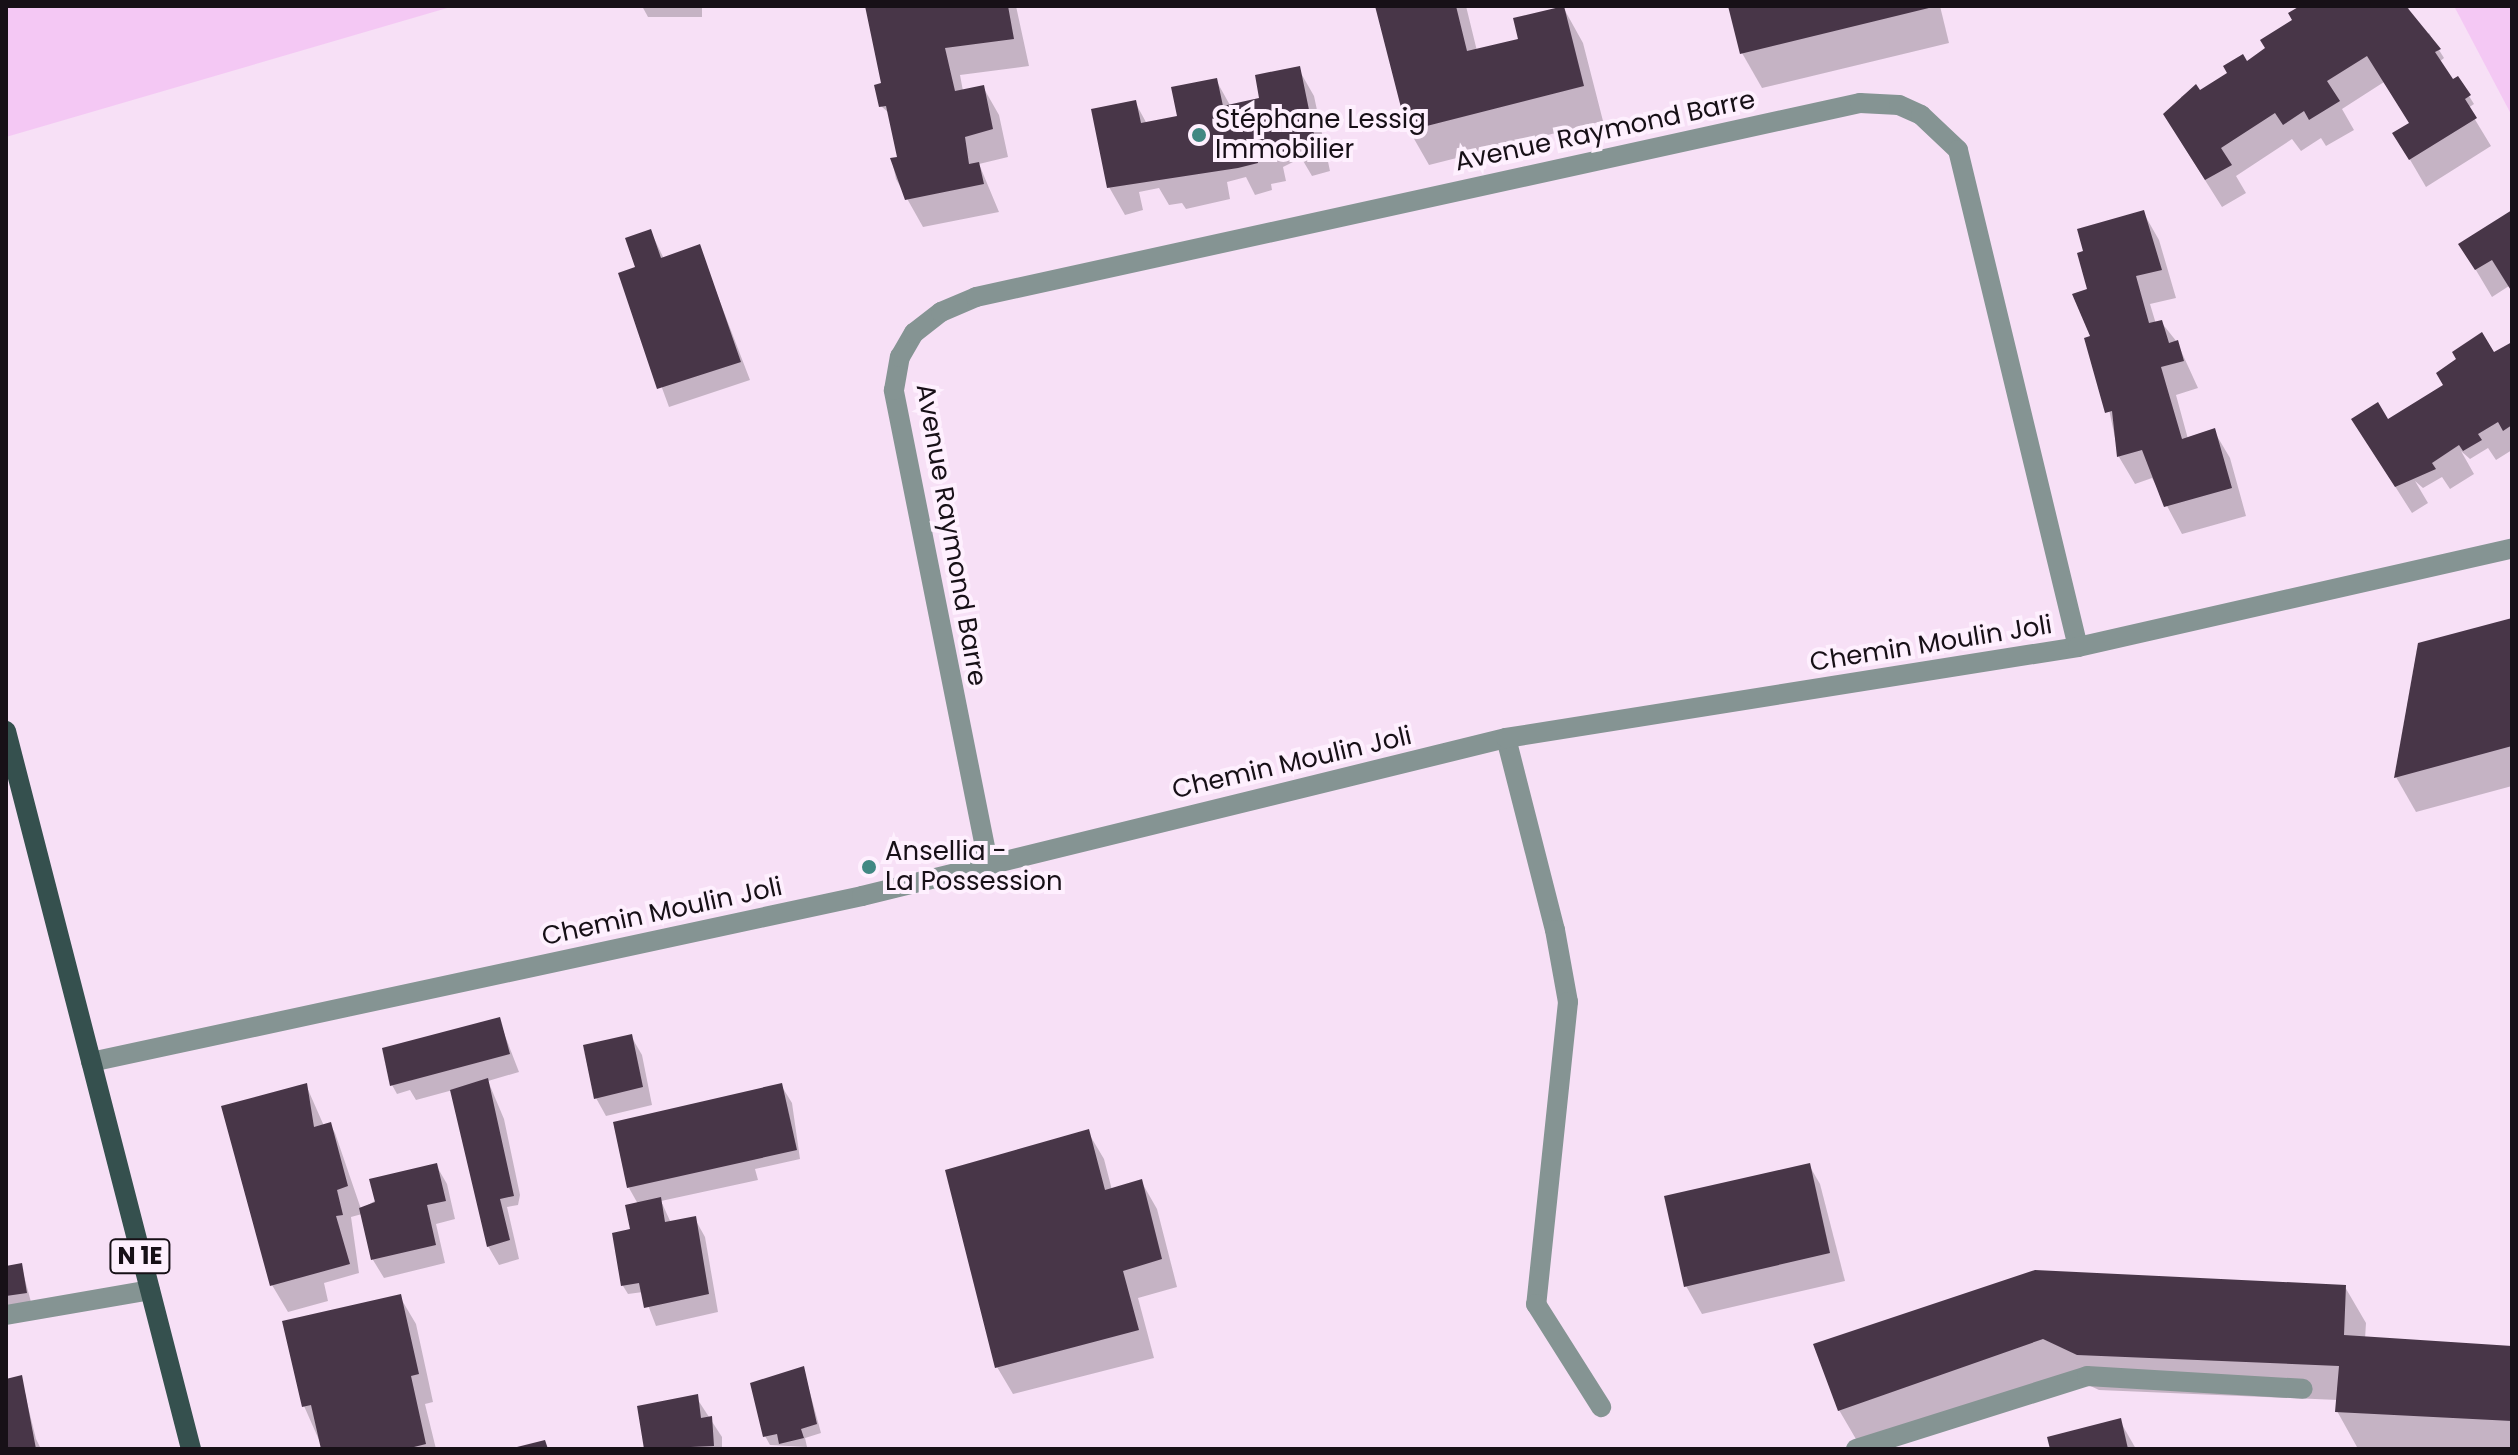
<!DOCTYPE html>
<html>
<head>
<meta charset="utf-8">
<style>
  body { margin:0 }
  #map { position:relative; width:2518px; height:1455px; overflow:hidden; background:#f7e0f6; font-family:Poppins,sans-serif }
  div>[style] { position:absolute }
  .green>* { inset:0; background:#f4c8f4 }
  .shadow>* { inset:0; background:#0003 }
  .building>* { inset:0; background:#483648 }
  .minor>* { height:20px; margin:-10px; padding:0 10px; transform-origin:10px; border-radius:10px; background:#859493 }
  .major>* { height:20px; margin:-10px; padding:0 10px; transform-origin:10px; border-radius:10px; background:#35504e }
  .dots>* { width:22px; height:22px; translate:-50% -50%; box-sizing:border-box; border:4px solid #fef0fe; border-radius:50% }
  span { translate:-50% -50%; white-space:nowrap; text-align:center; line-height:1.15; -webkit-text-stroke:8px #fef0fe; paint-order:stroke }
  .shield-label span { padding:2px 6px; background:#fef0fe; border:2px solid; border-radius:6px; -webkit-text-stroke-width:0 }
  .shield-label { font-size:24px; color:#171017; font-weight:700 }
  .poi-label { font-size:26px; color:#171017 }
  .left { translate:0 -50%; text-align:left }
  .street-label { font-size:26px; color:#171017 }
  .frame { position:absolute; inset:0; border:8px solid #171017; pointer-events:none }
</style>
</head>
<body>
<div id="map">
  <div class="green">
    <div style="clip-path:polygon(6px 6px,454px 6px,6px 137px)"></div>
    <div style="clip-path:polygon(2454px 6px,2512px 6px,2512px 116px)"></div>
  </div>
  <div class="shadow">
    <div style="clip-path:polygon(642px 6px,702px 6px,702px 17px,648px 17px)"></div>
    <div style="clip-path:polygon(867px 6px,1016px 6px,1029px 66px,960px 75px,963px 91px,983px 87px,999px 115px,1008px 157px,979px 164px,999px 212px,923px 227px,896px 179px,892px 160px,899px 158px,890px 114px,881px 106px,884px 85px)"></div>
    <div style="clip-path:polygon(1378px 6px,1466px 6px,1477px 51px,1521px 40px,1563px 7px,1583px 43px,1603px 121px,1429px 165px,1409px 130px)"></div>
    <div style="clip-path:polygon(1730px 6px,1940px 6px,1949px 43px,1762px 88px,1742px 53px)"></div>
    <div style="clip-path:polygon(2304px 6px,2411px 6px,2407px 11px,2423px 37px,2429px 33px,2439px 50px,2444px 58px,2439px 62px,2452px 82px,2469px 96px,2474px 104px,2468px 108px,2491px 146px,2426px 187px,2395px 134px,2411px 125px,2384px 82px,2342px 109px,2354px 130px,2326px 146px,2321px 138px,2301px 151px,2292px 139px,2236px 176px,2246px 193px,2222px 207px,2181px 142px,2181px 97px,2196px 86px,2200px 93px,2251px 72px)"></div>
    <div style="clip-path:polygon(1298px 68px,1314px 96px,1330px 171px,1312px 176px,1302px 159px,1297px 160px,1283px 167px,1286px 181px,1271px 184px,1272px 190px,1255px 195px,1246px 177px,1227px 182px,1230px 199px,1186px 209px,1182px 203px,1169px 205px,1159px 188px,1139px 192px,1143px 210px,1125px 215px,1109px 187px,1135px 102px,1147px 124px,1180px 117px,1216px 80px,1231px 107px,1261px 100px)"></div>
    <div style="clip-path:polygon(2143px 212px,2159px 240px,2176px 298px,2150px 304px,2156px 324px,2161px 322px,2177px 342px,2198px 388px,2176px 395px,2188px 439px,2214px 431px,2230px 458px,2246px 516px,2182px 534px,2152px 478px,2135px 484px,2119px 457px,2094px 338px,2090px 290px)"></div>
    <div style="clip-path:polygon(2512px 212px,2512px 291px,2509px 286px,2492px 297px,2461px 245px)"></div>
    <div style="clip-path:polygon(651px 232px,664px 259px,699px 247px,750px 380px,669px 407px,633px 309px,637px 268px)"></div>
    <div style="clip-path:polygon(2512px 344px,2512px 450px,2496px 460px,2488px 448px,2470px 459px,2461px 451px,2474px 474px,2450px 489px,2442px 477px,2423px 488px,2415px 481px,2428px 503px,2412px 513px,2370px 447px,2388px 422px)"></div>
    <div style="clip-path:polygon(2512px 621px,2512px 786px,2416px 812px,2396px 777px)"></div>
    <div style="clip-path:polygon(499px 1020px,519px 1072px,488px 1081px,504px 1119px,520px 1195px,518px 1205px,507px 1207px,519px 1259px,499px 1265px,488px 1246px,453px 1090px,416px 1100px,410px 1090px,397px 1094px,392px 1085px)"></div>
    <div style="clip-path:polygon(631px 1036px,642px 1055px,652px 1105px,606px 1116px,596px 1098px)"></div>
    <div style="clip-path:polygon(306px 1085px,324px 1126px,330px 1124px,335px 1133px,361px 1209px,436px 1165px,447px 1184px,455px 1219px,436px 1224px,445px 1263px,384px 1278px,373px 1260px,362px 1214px,351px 1217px,359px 1273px,324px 1283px,328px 1301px,288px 1312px,272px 1285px)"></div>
    <div style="clip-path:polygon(781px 1085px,792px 1103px,800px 1159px,755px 1169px,758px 1180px,661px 1201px,671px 1223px,695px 1219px,705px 1237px,718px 1312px,656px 1326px,643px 1292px,628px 1294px,623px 1286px,614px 1234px,632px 1231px,638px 1204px,629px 1188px)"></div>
    <div style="clip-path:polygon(1088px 1132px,1104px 1159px,1112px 1190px,1141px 1181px,1157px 1209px,1177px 1287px,1138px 1298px,1154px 1358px,1013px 1394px,997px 1367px)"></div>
    <div style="clip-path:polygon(1809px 1165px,1820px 1184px,1845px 1281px,1702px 1314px,1686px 1286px)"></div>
    <div style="clip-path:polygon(21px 1265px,31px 1302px,6px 1316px,6px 1268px)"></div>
    <div style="clip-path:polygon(2345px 1287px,2366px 1323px,2365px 1339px,2512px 1349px,2512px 1449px,2357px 1447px,2337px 1411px,2338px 1400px,2099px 1390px,2065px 1374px,1860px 1446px,1839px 1410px,1815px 1346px)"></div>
    <div style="clip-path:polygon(400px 1297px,416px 1324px,433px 1402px,425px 1404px,436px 1449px,323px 1449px,304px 1406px)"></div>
    <div style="clip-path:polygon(803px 1367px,821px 1433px,805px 1438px,807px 1447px,770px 1445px,765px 1436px)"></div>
    <div style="clip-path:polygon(21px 1378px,36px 1439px,41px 1449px,6px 1449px,6px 1381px)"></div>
    <div style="clip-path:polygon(696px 1397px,722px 1437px,722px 1447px,646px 1449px,640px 1408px)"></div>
    <div style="clip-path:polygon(2120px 1421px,2136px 1449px,2052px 1449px)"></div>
  </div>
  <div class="building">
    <div style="clip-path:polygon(865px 6px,1008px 6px,1014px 39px,945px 48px,955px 91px,984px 85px,993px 129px,965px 137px,969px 164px,979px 162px,984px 184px,905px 200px,890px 158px,897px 157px,886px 106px,879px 107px,874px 85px,881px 83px)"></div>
    <div style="clip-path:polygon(1375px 6px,1456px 6px,1467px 51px,1518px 39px,1513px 18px,1564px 6px,1584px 86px,1407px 131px)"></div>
    <div style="clip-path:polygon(1728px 6px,1933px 6px,1933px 7px,1740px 54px)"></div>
    <div style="clip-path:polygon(2300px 6px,2406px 6px,2441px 49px,2435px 52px,2453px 79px,2458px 76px,2471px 95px,2465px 99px,2477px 118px,2409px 160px,2392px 133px,2409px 123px,2367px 56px,2327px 81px,2340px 101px,2309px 120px,2304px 111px,2283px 125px,2275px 113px,2221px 148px,2232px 165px,2205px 180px,2163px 114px,2196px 84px,2200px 90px,2227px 73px,2223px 66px,2243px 54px,2247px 61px,2265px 48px,2260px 40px,2292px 20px,2288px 13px)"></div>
    <div style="clip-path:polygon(1300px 66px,1316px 144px,1294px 149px,1288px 156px,1266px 161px,1272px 153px,1257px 156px,1258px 163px,1238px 168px,1107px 188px,1091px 109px,1136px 100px,1141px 123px,1177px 116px,1171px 87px,1217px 78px,1223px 106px,1259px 98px,1255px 75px)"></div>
    <div style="clip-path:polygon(2144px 210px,2162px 270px,2136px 276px,2149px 323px,2162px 320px,2169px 343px,2178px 340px,2184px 361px,2161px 367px,2182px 439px,2215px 428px,2232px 488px,2164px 507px,2142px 450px,2117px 457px,2112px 411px,2105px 413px,2084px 338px,2090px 336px,2072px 294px,2087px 289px,2077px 253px,2083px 251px,2077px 229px)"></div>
    <div style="clip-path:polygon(2512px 210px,2512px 292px,2492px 260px,2475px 270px,2458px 244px)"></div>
    <div style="clip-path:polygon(651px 229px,661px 258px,700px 244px,741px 362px,657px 389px,618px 273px,635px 267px,625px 238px)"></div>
    <div style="clip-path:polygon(2482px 332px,2494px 352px,2512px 342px,2512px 425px,2503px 431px,2498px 422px,2478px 434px,2482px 440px,2463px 451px,2459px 445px,2432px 463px,2436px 469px,2395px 487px,2351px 419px,2378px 402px,2388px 419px,2443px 385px,2436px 373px,2456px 359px,2452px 352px)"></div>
    <div style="clip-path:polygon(2512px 618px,2512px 746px,2394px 778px,2418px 643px)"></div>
    <div style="clip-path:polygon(500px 1017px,510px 1054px,390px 1086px,382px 1048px)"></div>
    <div style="clip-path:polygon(632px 1034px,643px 1087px,594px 1099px,583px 1045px)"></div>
    <div style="clip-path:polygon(488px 1078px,514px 1196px,500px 1199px,510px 1240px,487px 1247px,450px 1090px)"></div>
    <div style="clip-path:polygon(307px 1083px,314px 1127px,331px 1122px,348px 1186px,337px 1190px,343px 1215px,336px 1216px,350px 1264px,270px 1286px,221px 1106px)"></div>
    <div style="clip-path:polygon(782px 1083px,797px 1150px,627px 1188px,613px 1122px)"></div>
    <div style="clip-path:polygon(1089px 1129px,1105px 1190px,1142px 1179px,1162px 1259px,1123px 1271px,1139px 1330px,995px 1368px,945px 1170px)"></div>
    <div style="clip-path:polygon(437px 1163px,446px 1201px,427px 1205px,436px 1245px,371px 1260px,359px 1208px,375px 1202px,369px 1179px)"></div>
    <div style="clip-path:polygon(1810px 1163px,1830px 1253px,1684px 1287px,1664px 1196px)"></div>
    <div style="clip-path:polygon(661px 1197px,665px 1222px,696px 1216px,709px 1294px,644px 1308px,639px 1283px,621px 1286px,612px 1233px,630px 1229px,625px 1205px)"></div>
    <div style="clip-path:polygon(22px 1263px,27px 1293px,6px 1296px,6px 1266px)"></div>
    <div style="clip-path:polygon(2035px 1270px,2346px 1285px,2344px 1335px,2512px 1346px,2512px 1421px,2335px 1412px,2339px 1366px,2077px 1355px,2043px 1339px,1838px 1411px,1813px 1344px)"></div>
    <div style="clip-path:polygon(401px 1294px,419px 1374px,411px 1376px,426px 1444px,406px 1449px,321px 1449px,311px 1405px,302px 1407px,282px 1321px)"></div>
    <div style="clip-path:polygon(804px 1366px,817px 1424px,801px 1429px,804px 1438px,779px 1444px,777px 1434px,763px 1437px,750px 1383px)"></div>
    <div style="clip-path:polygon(22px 1375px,36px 1449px,6px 1449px,6px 1379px)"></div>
    <div style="clip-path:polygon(698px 1394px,701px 1418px,712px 1416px,714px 1446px,644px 1449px,637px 1406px)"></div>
    <div style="clip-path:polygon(2121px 1418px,2128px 1449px,2050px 1449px,2047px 1437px)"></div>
    <div style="clip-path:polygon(545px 1440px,548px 1449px,513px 1449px,513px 1448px)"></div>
  </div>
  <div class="minor">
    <div style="left:1506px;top:738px;width:198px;rotate:75.7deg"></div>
    <div style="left:1555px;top:930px;width:73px;rotate:79.8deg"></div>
    <div style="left:1568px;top:1002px;width:304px;rotate:96deg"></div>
    <div style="left:1536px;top:1304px;width:122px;rotate:57.7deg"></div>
    <div style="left:988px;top:862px;width:481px;rotate:-101.3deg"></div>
    <div style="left:894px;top:390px;width:34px;rotate:-80deg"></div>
    <div style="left:900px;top:357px;width:28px;rotate:-60deg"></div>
    <div style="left:914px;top:333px;width:34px;rotate:-38deg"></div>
    <div style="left:941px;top:312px;width:38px;rotate:-23deg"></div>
    <div style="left:976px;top:297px;width:905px;rotate:-12.38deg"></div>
    <div style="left:1860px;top:103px;width:39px;rotate:3deg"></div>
    <div style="left:1899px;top:105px;width:24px;rotate:24deg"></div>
    <div style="left:1921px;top:115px;width:51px;rotate:43.4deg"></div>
    <div style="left:1958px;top:150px;width:511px;rotate:76.43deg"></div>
    <div style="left:91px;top:1062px;width:789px;rotate:-12.15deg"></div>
    <div style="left:862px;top:896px;width:663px;rotate:-13.78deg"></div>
    <div style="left:1506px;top:738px;width:579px;rotate:-9.04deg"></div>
    <div style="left:2078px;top:647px;width:445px;rotate:-12.8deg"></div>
    <div style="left:6px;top:1315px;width:146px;rotate:-9.8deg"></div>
    <div style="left:1856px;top:1449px;width:242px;rotate:-17.5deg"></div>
    <div style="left:2087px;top:1376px;width:216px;rotate:3.4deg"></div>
  </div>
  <div class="major">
    <div style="left:6px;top:731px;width:741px;rotate:75.55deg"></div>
  </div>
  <div class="dots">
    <div style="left:1199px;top:135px;background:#418883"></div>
    <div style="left:869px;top:867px;background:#418883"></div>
  </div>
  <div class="shield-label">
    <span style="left:140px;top:1256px">N 1E</span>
  </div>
  <div class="poi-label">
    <span class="left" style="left:1215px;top:135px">Stéphane Lessig<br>Immobilier</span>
    <span class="left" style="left:885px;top:867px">Ansellia -<br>La Possession</span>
  </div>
  <div class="street-label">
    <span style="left:1605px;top:131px;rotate:-12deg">Avenue Raymond Barre</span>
    <span style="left:951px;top:535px;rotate:80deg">Avenue Raymond Barre</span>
    <span style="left:1931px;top:644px;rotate:-9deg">Chemin Moulin Joli</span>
    <span style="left:1292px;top:763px;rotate:-13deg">Chemin Moulin Joli</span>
    <span style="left:662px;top:912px;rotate:-12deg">Chemin Moulin Joli</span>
  </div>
  <div class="frame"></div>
</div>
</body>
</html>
